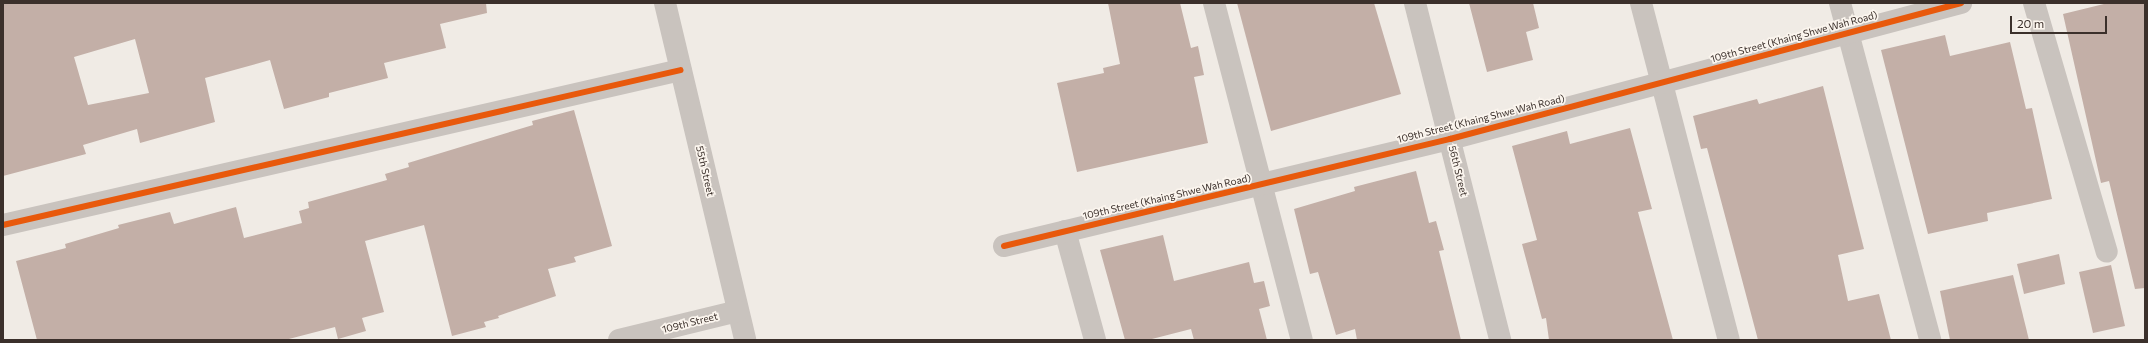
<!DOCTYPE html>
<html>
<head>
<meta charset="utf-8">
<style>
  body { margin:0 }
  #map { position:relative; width:2148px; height:343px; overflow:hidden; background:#f0ebe5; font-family:Commissioner,sans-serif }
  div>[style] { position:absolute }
  .building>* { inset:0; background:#c3afa7 }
  .minor>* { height:22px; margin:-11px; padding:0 11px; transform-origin:11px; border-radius:11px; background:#c9c3be }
  .tertiary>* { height:22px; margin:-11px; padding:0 11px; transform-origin:11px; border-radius:11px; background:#c9c3be }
  .cycleway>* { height:6px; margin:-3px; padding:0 3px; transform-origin:3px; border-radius:3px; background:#e8590c }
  span { translate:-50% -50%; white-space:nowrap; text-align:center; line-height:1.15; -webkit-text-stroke:3.5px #fbf5ee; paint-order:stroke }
  .street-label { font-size:10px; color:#3b302b }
  .frame { position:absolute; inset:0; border:4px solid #3b302b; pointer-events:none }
  .scale { position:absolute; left:2010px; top:16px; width:97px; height:18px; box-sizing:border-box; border:2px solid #3b302b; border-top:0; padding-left:5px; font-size:12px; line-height:14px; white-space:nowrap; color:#3b302b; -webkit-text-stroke:3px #fbf5ee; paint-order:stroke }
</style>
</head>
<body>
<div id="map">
  <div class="building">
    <div style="clip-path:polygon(evenodd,3px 3px,486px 3px,487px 13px,440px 24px,446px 48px,384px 63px,388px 78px,329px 93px,329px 97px,284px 109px,270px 60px,205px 78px,215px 122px,140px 143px,137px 129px,83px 145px,86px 154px,3px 176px,3px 3px,135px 39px,149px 93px,88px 105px,74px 57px,135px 39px)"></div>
    <div style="clip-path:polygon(1108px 3px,1180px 3px,1191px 48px,1198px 46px,1204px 75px,1194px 77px,1208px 143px,1077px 172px,1057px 83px,1104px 73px,1103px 68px,1120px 64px)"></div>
    <div style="clip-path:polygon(1237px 3px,1374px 3px,1401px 94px,1271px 131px)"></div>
    <div style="clip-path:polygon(1469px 3px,1533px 3px,1539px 28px,1526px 32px,1533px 60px,1487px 72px)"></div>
    <div style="clip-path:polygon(2108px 3px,2145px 3px,2145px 288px,2135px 289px,2109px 181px,2101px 183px,2063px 14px)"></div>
    <div style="clip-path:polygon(1945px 35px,1950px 56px,2010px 42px,2026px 109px,2032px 108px,2052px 199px,1987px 213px,1988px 221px,1928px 234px,1881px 50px)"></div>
    <div style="clip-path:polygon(1823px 86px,1864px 249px,1838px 255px,1848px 301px,1879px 294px,1891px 340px,1758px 340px,1707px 148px,1701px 149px,1693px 116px,1757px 99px,1759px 104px)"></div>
    <div style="clip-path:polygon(574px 110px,612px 246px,574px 257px,576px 262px,548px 269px,556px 296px,498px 316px,499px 318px,484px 322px,486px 327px,452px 336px,424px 225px,365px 241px,384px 312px,362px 318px,366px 331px,338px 339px,335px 327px,285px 340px,37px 340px,16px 261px,66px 248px,65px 244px,119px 228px,118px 225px,170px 212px,174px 224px,236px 207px,244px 238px,302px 223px,299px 211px,309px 208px,308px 202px,387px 180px,385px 174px,409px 167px,408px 163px,533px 125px,532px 121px)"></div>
    <div style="clip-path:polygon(1630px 128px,1652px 209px,1638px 212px,1673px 340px,1549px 340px,1546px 318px,1542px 319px,1522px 244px,1537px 240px,1512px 146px,1567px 131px,1570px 144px)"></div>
    <div style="clip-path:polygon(1416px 171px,1429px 223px,1436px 221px,1444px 250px,1439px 251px,1461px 340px,1357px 340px,1355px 329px,1336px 335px,1318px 272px,1310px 274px,1294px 209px,1355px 191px,1354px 187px)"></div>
    <div style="clip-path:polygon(1163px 235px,1174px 281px,1249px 262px,1254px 283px,1264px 281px,1270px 306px,1259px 309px,1267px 340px,1194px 340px,1191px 329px,1148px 340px,1125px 340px,1100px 250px)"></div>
    <div style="clip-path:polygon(2059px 254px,2065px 284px,2024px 294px,2017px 264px)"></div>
    <div style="clip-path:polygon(2111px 265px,2125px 326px,2093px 333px,2079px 272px)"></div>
    <div style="clip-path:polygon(2013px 275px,2029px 340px,1950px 340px,1940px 291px)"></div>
  </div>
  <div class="minor">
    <div style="left:665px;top:3px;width:346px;rotate:76.6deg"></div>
    <div style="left:1214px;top:3px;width:348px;rotate:75.4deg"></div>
    <div style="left:1641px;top:3px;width:348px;rotate:75.4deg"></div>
    <div style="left:1840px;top:3px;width:349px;rotate:75deg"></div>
    <div style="left:2034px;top:3px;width:259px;rotate:73.7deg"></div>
    <div style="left:3px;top:225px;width:695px;rotate:-12.88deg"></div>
    <div style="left:1065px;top:231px;width:113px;rotate:74.6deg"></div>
    <div style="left:1004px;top:246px;width:459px;rotate:-13.5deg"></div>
    <div style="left:1450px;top:139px;width:529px;rotate:-14.9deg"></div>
    <div style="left:619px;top:340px;width:122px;rotate:-13.7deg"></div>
  </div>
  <div class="tertiary">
    <div style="left:1415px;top:3px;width:348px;rotate:75.8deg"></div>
  </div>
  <div class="cycleway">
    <div style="left:3px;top:225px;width:695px;rotate:-12.88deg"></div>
    <div style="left:1004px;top:246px;width:459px;rotate:-13.5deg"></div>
    <div style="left:1450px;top:139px;width:529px;rotate:-14.9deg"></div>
  </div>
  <div class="street-label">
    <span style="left:1794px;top:37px;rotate:-15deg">109th Street (Khaing Shwe Wah Road)</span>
    <span style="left:1481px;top:119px;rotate:-14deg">109th Street (Khaing Shwe Wah Road)</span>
    <span style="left:705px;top:171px;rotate:77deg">55th Street</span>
    <span style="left:1458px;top:171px;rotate:76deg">56th Street</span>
    <span style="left:1167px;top:197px;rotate:-13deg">109th Street (Khaing Shwe Wah Road)</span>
    <span style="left:690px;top:323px;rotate:-14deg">109th Street</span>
  </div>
  <div class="frame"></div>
  <div class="scale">20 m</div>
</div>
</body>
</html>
